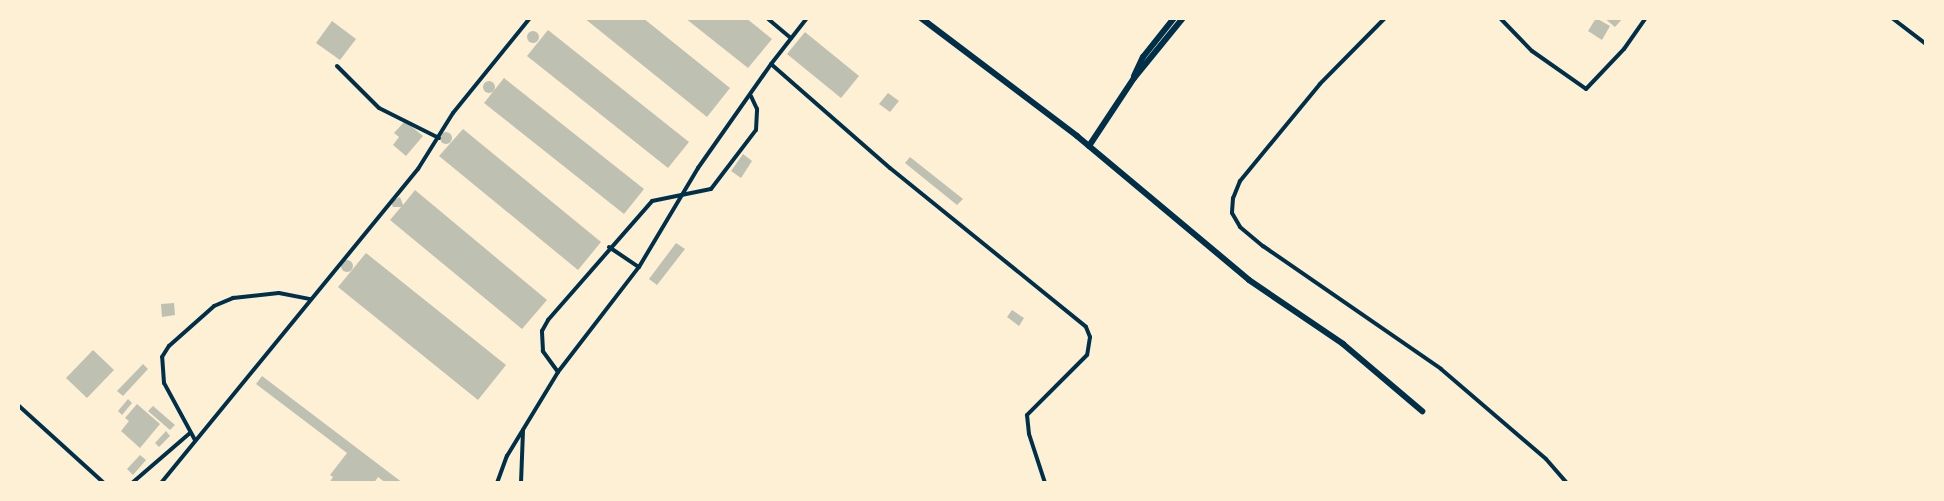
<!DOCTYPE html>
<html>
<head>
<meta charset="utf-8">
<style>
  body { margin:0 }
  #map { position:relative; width:1944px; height:501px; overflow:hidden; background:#fdf0d5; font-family:Helvetica,sans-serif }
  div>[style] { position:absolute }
  .building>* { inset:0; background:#bec0b2 }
  .round { border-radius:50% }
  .service>* { height:4px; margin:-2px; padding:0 2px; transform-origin:2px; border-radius:2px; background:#003049 }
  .minor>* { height:6px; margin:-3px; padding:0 3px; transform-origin:3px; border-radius:3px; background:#003049 }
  span { translate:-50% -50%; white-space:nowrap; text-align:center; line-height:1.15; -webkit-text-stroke:5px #fdf0d5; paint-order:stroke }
  .frame { position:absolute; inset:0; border:20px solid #fdf0d5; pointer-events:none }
</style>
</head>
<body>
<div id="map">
  <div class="building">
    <div style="clip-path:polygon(584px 18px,643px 18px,730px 88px,707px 117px)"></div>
    <div style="clip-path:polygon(685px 18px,746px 18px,772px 39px,748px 68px)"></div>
    <div style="clip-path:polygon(1596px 18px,1610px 26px,1602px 40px,1588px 31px)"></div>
    <div style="clip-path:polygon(1604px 18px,1623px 18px,1615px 27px)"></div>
    <div style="clip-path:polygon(332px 21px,356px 39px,340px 60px,316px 43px)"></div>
    <div style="clip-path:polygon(548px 30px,689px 142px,668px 168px,527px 56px)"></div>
    <div class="round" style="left:527px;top:31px;width:12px;height:12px"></div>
    <div style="clip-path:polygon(805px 32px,859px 76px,841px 98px,787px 54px)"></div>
    <div style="clip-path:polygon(504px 78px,644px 189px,624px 214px,484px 103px)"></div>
    <div class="round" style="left:483px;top:81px;width:12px;height:12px"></div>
    <div style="clip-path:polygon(888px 93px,899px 101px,890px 112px,879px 104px)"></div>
    <div style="clip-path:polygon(405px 121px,423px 136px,406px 156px,393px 145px,399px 137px,394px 133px)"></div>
    <div style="clip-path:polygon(463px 129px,601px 242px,578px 270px,439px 156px)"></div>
    <div class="round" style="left:440px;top:132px;width:12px;height:12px"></div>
    <div style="clip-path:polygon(743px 154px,752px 161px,741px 178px,731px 171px)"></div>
    <div style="clip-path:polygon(910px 157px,963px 199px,957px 205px,905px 163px)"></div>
    <div style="clip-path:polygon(415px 190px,547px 300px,522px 329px,390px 220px,401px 207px,393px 207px,391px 202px,400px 197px,403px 205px)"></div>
    <div style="clip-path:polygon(676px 243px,685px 249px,657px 285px,649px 279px)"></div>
    <div style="clip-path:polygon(366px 253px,506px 365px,478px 400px,338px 287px)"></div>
    <div class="round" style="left:341px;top:260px;width:12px;height:12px"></div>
    <div style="clip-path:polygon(174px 303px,175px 315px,162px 317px,161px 304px)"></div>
    <div style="clip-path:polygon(1012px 310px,1024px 318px,1019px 326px,1007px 317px)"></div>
    <div style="clip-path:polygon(93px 350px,114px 370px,87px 398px,66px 378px)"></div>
    <div style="clip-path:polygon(143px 364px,148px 369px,123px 396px,117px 391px)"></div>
    <div style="clip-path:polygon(262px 376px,403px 483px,386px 483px,378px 477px,374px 483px,329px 483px,333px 477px,330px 475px,347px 453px,256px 384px)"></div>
    <div style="clip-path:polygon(128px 399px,132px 403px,122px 415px,118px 411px)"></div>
    <div style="clip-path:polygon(137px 404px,160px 424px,140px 448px,121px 431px,129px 421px,125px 418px)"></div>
    <div style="clip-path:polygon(153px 406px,175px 425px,170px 430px,148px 411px)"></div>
    <div style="clip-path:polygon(166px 431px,170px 436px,159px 447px,155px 443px)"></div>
    <div style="clip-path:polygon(140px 455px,146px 460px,133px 475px,127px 469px)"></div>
  </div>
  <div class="service">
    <div style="left:767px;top:18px;width:31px;rotate:40deg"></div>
    <div style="left:807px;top:18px;width:58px;rotate:128deg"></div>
    <div style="left:771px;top:64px;width:158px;rotate:41.2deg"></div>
    <div style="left:890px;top:168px;width:252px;rotate:39deg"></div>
    <div style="left:1086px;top:327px;width:11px;rotate:68deg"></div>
    <div style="left:1090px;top:337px;width:18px;rotate:99deg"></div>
    <div style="left:1087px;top:355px;width:85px;rotate:135deg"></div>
    <div style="left:1027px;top:415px;width:19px;rotate:84deg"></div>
    <div style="left:1029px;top:434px;width:52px;rotate:71.9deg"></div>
    <div style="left:1385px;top:18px;width:93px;rotate:134.6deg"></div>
    <div style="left:1320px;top:84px;width:126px;rotate:129.5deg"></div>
    <div style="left:1240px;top:181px;width:18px;rotate:112deg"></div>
    <div style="left:1233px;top:198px;width:15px;rotate:94deg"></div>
    <div style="left:1232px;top:213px;width:16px;rotate:60deg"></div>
    <div style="left:1240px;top:227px;width:30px;rotate:40deg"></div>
    <div style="left:1263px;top:246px;width:216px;rotate:34.6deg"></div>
    <div style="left:1441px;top:369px;width:138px;rotate:40.6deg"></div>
    <div style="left:1546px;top:459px;width:32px;rotate:49deg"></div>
    <div style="left:1500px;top:18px;width:46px;rotate:45.9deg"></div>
    <div style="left:1532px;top:51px;width:66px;rotate:35.1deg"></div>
    <div style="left:1586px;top:89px;width:55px;rotate:-46.5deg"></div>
    <div style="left:1624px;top:49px;width:38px;rotate:-55deg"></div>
    <div style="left:1892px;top:18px;width:43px;rotate:37.4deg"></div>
    <div style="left:337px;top:66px;width:59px;rotate:45deg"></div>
    <div style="left:379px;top:108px;width:67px;rotate:26.6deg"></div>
    <div style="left:609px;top:247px;width:36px;rotate:34deg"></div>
    <div style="left:558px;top:372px;width:26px;rotate:-126deg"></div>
    <div style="left:543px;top:351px;width:20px;rotate:-93deg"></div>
    <div style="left:542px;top:331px;width:13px;rotate:-61deg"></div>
    <div style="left:548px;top:320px;width:158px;rotate:-48.8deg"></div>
    <div style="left:652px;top:201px;width:60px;rotate:-11.5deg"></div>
    <div style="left:711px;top:189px;width:74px;rotate:-52.7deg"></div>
    <div style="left:756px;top:130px;width:21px;rotate:-87deg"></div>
    <div style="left:757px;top:109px;width:14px;rotate:-115deg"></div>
    <div style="left:18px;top:405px;width:116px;rotate:42.2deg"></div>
    <div style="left:195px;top:440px;width:65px;rotate:-118.5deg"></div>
    <div style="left:164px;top:383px;width:26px;rotate:-94deg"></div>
    <div style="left:162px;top:357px;width:13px;rotate:-58deg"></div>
    <div style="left:169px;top:346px;width:60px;rotate:-41.6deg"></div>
    <div style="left:214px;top:306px;width:21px;rotate:-23deg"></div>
    <div style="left:233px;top:298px;width:46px;rotate:-6.2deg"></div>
    <div style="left:279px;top:293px;width:32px;rotate:11deg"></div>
    <div style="left:132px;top:483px;width:77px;rotate:-40.8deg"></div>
    <div style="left:161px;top:483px;width:406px;rotate:-50.7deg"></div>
    <div style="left:418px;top:169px;width:66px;rotate:-58deg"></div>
    <div style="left:453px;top:113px;width:122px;rotate:-51deg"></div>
    <div style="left:497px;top:483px;width:29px;rotate:-70deg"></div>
    <div style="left:507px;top:456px;width:98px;rotate:-58.7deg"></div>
    <div style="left:558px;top:372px;width:133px;rotate:-52.4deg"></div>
    <div style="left:639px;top:267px;width:115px;rotate:-59.2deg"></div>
    <div style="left:698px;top:168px;width:127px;rotate:-54.9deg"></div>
    <div style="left:521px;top:483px;width:53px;rotate:-87.8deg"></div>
  </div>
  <div class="minor">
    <div style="left:921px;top:18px;width:196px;rotate:37.1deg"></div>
    <div style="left:1077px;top:136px;width:224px;rotate:39.9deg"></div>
    <div style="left:1249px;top:280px;width:114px;rotate:34.2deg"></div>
    <div style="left:1343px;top:344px;width:104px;rotate:40.3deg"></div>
    <div style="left:1134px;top:76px;width:21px;rotate:-65deg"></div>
    <div style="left:1143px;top:57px;width:50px;rotate:-51.5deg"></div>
    <div style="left:1089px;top:146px;width:82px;rotate:-56.5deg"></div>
    <div style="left:1134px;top:78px;width:77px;rotate:-50.8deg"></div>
  </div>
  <div class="frame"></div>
</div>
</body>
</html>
